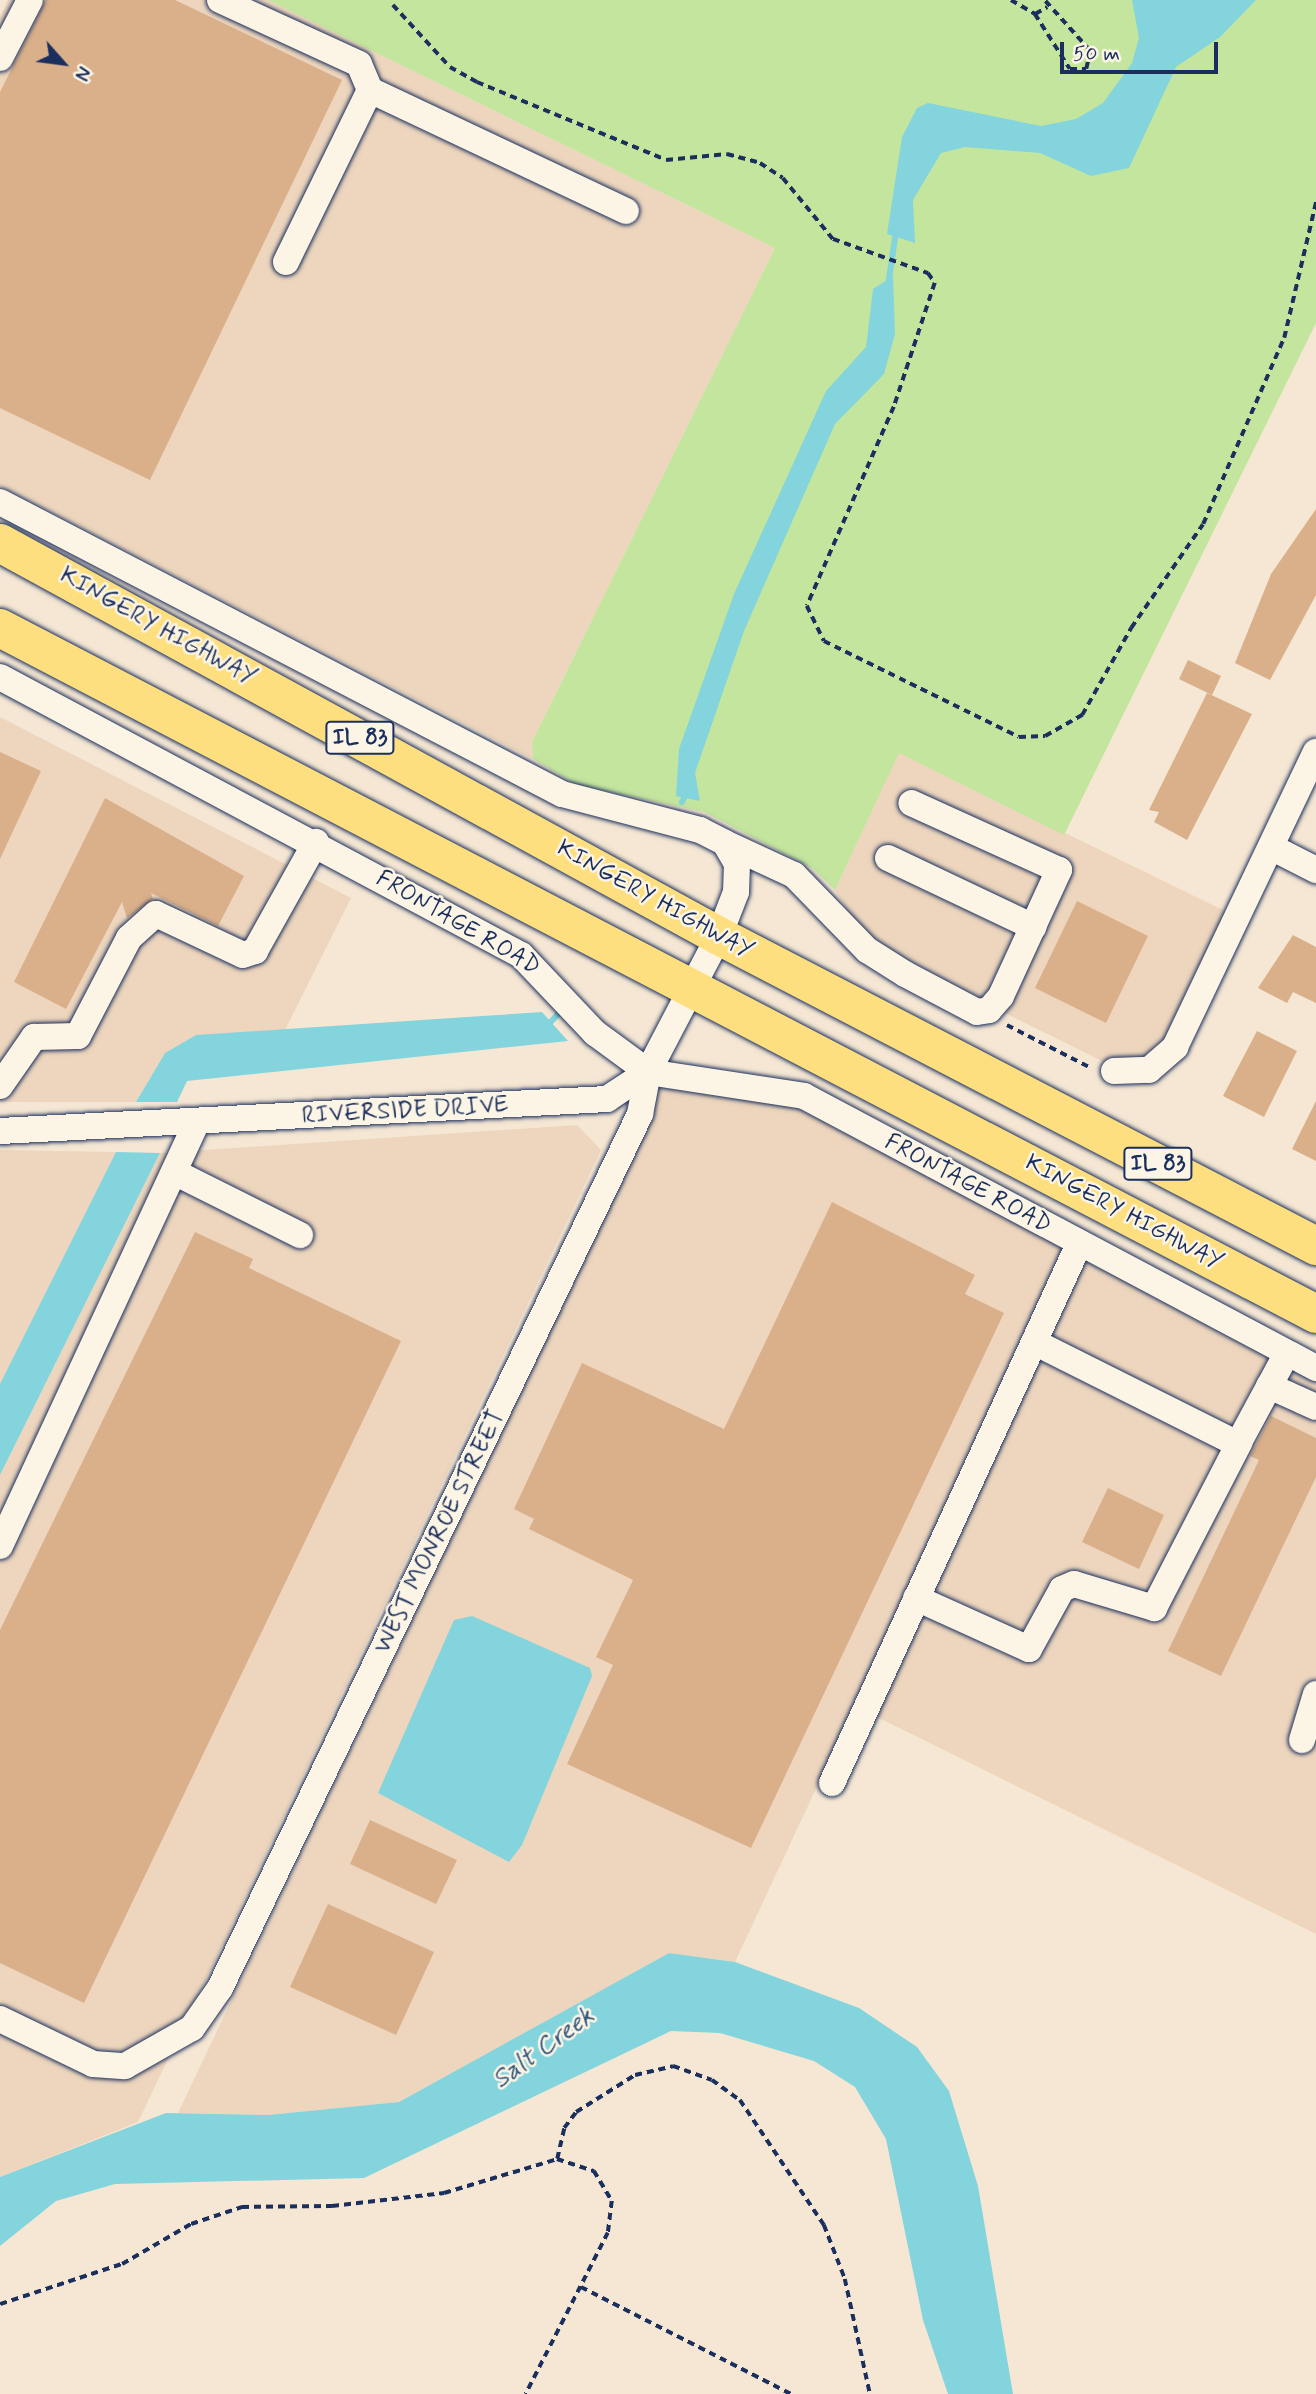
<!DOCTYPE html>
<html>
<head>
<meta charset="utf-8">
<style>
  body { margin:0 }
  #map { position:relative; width:1316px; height:2394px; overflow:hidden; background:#f5e7d3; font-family:Mynerve,sans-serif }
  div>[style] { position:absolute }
  .built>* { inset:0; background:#edd6bd }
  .green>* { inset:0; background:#c4e59e }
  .water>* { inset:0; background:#83d4dc }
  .stream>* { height:6px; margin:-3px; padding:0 3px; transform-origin:3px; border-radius:3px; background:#83d4dc }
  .building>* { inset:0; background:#d9b08a }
  .path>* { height:3.5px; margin-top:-1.75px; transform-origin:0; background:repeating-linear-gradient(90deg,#1b2f5e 0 7px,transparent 0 12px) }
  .roads { filter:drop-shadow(0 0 2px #1b2f5e) drop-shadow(0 0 2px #1b2f5e) }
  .minor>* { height:26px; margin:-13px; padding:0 13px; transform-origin:13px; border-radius:13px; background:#fcf5e5 }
  .highway>* { height:38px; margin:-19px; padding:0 19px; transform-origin:19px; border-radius:19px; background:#fedf80 }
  span { translate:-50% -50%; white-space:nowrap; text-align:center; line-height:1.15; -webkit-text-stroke:5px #fcf5e5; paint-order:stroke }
  .shield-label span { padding:2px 5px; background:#fcf5e5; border:2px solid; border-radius:5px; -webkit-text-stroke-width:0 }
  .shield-label { font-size:23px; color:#1b2f5e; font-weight:700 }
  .street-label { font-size:24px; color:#1b2f5e }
  .water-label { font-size:26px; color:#35587e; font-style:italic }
  .north { position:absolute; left:28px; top:28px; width:70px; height:70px; -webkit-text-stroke:5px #fcf5e5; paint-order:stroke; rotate:118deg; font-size:19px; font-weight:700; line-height:28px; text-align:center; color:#1b2f5e }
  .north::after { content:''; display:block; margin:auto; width:24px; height:32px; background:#1b2f5e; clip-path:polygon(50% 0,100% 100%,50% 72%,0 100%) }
  .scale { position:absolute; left:1060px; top:42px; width:158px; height:32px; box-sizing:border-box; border:4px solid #1b2f5e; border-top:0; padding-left:9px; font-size:21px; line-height:24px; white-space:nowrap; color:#1b2f5e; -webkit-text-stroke:5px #fcf5e5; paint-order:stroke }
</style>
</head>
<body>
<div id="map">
  <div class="built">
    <div style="clip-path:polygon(8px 0,268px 0,775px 248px,532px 742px,533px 759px,0 486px,0 17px)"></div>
    <div style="clip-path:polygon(0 717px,351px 898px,285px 1030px,196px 1035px,165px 1053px,136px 1102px,0 1102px)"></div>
    <div style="clip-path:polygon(899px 752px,1229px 913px,1165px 1045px,1146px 1060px,1110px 1065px,892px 957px,856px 924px,835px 890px)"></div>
    <div style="clip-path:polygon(655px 1083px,806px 1106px,1068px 1249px,735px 1962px,669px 1953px,399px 2102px,268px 2115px,178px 2113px,646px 1129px)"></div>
    <div style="clip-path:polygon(577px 1125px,601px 1150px,138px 2122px,0 2177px,0 1475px,160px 1153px)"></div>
    <div style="clip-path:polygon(0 1150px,116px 1152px,0 1384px)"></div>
    <div style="clip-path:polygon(1080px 1257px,1316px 1379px,1316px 1934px,871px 1714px)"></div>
  </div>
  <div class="green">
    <div style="clip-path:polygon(268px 0,1316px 0,1316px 323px,1064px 835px,899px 753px,835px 890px,812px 868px,704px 812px,577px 785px,533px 759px,532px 742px,775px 248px)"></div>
  </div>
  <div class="water">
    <div style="clip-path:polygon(1132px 0,1256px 0,1220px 37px,1176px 67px,1129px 168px,1091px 176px,1040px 153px,965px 147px,941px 153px,913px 200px,915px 243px,887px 234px,902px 137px,917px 108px,928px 103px,1041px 126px,1076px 119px,1103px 103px,1132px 63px,1139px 38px)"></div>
    <div style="clip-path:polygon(893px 276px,895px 334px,884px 374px,835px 424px,744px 631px,695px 773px,700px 801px,676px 796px,679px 749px,734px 594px,826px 391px,866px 347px,873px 289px)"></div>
    <div style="clip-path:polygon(542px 1012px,568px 1041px,187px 1081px,177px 1102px,136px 1102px,165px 1053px,196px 1035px)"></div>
    <div style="clip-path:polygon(116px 1152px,160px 1153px,0 1475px,0 1384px)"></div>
    <div style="clip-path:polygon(472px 1616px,590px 1668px,592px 1676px,522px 1845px,509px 1862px,378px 1793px,454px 1620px)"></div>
    <div style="clip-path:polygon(669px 1953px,735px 1962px,859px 2008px,917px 2047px,949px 2091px,978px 2186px,1013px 2394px,948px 2394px,923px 2320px,886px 2139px,855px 2087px,814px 2061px,720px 2033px,671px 2031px,364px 2178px,115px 2184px,56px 2201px,0 2246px,0 2177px,166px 2113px,268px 2115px,399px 2102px)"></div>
  </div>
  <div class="stream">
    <div style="left:888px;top:286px;width:56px;rotate:-81.7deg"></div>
    <div style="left:682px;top:802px;width:13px;rotate:-63deg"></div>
    <div style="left:546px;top:1027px;width:18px;rotate:-47deg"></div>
  </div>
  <div class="building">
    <div style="clip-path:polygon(46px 0,175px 0,342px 80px,150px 480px,0 408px,0 92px)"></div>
    <div style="clip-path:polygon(1316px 509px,1316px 595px,1270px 680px,1235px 663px,1271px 574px)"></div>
    <div style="clip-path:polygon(1188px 660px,1221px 676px,1212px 695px,1179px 679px)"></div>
    <div style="clip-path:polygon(1207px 693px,1252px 714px,1187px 840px,1154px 822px,1159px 812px,1149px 810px)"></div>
    <div style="clip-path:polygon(0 752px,41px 771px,0 859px)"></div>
    <div style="clip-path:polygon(105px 798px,244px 876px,218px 926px,151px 893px,153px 899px,127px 918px,122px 902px,66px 1009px,14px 982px)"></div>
    <div style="clip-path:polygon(1077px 901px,1148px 936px,1106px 1023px,1035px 988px)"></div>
    <div style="clip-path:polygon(1293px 935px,1316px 947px,1316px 1003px,1293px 992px,1287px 1003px,1258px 988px)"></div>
    <div style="clip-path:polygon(1257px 1031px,1297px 1051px,1264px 1117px,1223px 1096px)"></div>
    <div style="clip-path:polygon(1316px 1101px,1316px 1161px,1292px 1149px)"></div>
    <div style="clip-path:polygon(832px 1202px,975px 1275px,965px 1294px,1004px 1313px,751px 1848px,567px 1764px,613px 1665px,596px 1657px,633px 1580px,529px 1529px,534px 1519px,514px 1509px,582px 1363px,724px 1429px)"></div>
    <div style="clip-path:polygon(195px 1232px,253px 1259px,249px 1268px,401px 1341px,84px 2003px,0 1963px,0 1630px)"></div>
    <div style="clip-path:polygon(1271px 1416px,1316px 1438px,1316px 1477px,1221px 1676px,1168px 1651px,1259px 1460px,1250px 1456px)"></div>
    <div style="clip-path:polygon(1108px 1488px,1164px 1515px,1139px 1569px,1082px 1542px)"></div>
    <div style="clip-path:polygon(370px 1820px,457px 1860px,436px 1904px,350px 1864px)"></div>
    <div style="clip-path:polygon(328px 1904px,434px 1952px,396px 2035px,290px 1987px)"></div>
  </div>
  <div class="path">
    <div style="left:1011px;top:0;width:28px;rotate:30deg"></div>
    <div style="left:1035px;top:14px;width:65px;rotate:57.5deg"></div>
    <div style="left:1070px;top:69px;width:16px"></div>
    <div style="left:1086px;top:69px;width:18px;rotate:-77deg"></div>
    <div style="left:1090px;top:51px;width:69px;rotate:-132deg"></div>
    <div style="left:393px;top:5px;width:84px;rotate:47.4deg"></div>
    <div style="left:450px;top:67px;width:31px;rotate:29deg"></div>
    <div style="left:477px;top:82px;width:204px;rotate:22.4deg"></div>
    <div style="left:666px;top:160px;width:61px;rotate:-5.6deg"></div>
    <div style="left:727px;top:154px;width:34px;rotate:15deg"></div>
    <div style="left:760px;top:163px;width:27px;rotate:33deg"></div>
    <div style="left:783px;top:178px;width:79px;rotate:50.7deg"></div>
    <div style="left:833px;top:239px;width:101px;rotate:19.7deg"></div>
    <div style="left:928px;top:273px;width:12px;rotate:55deg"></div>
    <div style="left:935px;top:283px;width:131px;rotate:108.3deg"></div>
    <div style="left:894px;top:407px;width:217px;rotate:113.6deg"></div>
    <div style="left:807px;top:606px;width:39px;rotate:64deg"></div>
    <div style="left:824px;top:641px;width:217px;rotate:26.2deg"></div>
    <div style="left:1019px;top:737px;width:26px;rotate:-2deg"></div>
    <div style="left:1045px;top:736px;width:43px;rotate:-29.6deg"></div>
    <div style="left:1082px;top:715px;width:100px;rotate:-60.6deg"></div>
    <div style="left:1131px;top:628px;width:126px;rotate:-55.3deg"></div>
    <div style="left:1203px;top:524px;width:203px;rotate:-66.5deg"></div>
    <div style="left:1284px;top:338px;width:140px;rotate:-76.8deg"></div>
    <div style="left:1035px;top:14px;width:14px;rotate:-30deg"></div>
    <div style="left:1007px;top:1025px;width:94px;rotate:27.1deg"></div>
    <div style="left:557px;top:2159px;width:32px;rotate:-77deg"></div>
    <div style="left:564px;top:2128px;width:20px;rotate:-53deg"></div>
    <div style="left:576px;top:2112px;width:70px;rotate:-32.1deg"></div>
    <div style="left:635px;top:2075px;width:39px;rotate:-13deg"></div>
    <div style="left:673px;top:2066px;width:41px;rotate:19.7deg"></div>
    <div style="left:712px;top:2080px;width:34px;rotate:36deg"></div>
    <div style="left:740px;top:2100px;width:151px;rotate:56.1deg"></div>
    <div style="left:824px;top:2225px;width:58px;rotate:68.7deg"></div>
    <div style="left:845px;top:2279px;width:118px;rotate:77.7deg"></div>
    <div style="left:581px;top:2287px;width:236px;rotate:27deg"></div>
    <div style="left:0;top:2304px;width:128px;rotate:-18.2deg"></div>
    <div style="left:122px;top:2264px;width:80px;rotate:-30.1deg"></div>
    <div style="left:191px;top:2224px;width:54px;rotate:-18.4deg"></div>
    <div style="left:242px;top:2207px;width:90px;rotate:-0.6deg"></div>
    <div style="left:332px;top:2206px;width:113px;rotate:-6.6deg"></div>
    <div style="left:444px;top:2193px;width:118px;rotate:-16.7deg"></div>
    <div style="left:557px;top:2159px;width:39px;rotate:18deg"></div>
    <div style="left:594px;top:2171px;width:35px;rotate:59deg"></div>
    <div style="left:612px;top:2201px;width:32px;rotate:97deg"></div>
    <div style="left:608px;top:2233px;width:181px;rotate:117deg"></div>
  </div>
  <div class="roads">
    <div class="minor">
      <div style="left:220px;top:0;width:153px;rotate:24.7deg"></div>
      <div style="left:359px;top:64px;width:28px;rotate:67deg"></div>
      <div style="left:0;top:58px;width:65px;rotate:-62.7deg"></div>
      <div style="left:286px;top:262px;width:191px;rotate:-64deg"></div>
      <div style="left:370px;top:90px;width:283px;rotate:25.3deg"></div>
      <div style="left:0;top:502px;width:633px;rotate:27.46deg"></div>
      <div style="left:562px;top:794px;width:143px;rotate:14.6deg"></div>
      <div style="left:700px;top:830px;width:28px;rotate:27deg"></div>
      <div style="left:725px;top:843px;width:24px;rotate:60deg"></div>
      <div style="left:737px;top:864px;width:28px;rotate:92deg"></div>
      <div style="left:736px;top:892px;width:47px;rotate:111.1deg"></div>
      <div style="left:719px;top:936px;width:153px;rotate:117.6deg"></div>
      <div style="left:648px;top:1072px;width:49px;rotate:146.6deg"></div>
      <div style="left:607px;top:1099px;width:608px;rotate:176.98deg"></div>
      <div style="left:0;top:677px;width:591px;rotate:28.08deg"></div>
      <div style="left:521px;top:955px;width:108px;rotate:46.5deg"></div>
      <div style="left:595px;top:1033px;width:66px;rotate:36.3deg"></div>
      <div style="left:648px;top:1072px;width:158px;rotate:8.7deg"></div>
      <div style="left:804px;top:1096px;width:580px;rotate:27.98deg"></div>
      <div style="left:725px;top:843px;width:76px;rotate:24.9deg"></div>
      <div style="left:794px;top:875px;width:105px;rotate:45.8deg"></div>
      <div style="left:867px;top:950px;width:45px;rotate:32.3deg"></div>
      <div style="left:905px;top:974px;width:81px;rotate:27.8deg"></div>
      <div style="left:977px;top:1012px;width:12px;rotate:-9deg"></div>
      <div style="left:989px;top:1010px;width:18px;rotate:-49deg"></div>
      <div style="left:1001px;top:996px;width:139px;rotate:-65.3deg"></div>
      <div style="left:1059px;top:870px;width:162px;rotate:-155.6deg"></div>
      <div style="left:1271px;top:847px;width:51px;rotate:27.1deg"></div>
      <div style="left:888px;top:858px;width:161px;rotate:25.4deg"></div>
      <div style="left:1114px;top:1071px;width:35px;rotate:-2deg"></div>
      <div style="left:1149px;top:1070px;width:35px;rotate:-41deg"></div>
      <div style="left:1175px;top:1047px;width:327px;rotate:-64.5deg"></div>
      <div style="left:0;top:1086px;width:60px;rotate:-55.2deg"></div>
      <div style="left:34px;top:1037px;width:44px;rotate:-1.3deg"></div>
      <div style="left:78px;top:1036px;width:110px;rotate:-62.5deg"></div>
      <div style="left:129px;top:938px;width:36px;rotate:-42deg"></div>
      <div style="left:156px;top:914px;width:96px;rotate:25.2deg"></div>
      <div style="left:243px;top:955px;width:13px;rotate:-18deg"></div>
      <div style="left:255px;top:951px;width:125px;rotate:-60.8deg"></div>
      <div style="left:174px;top:1172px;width:141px;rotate:26.6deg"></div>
      <div style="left:1034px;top:1342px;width:228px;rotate:26.6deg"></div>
      <div style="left:1238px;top:1444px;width:103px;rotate:-61.7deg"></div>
      <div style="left:1269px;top:1386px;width:51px;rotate:24.1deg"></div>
      <div style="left:0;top:1546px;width:468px;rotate:-65.1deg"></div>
      <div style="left:916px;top:1598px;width:124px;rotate:24.3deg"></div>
      <div style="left:1029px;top:1649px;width:68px;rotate:-61.2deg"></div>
      <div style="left:1062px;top:1589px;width:13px;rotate:-23deg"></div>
      <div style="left:1074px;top:1584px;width:84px;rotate:16.7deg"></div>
      <div style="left:1154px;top:1608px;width:186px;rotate:-62.7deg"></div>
      <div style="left:1302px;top:1740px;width:48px;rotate:-73.1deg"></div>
      <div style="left:832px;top:1783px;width:593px;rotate:-65.38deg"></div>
      <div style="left:0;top:2019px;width:103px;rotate:25.8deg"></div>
      <div style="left:93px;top:2064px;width:32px;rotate:4deg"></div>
      <div style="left:125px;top:2066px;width:77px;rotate:-29.6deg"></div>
      <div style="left:192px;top:2028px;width:49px;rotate:-55deg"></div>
      <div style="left:220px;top:1988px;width:970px;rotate:-64.33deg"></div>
      <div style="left:640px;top:1114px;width:43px;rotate:-79.2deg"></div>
    </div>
    <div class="highway">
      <div style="left:0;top:543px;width:819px;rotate:28.66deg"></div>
      <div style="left:719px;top:936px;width:673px;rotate:27.44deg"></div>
      <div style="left:0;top:628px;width:1484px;rotate:27.53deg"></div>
    </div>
  </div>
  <div class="shield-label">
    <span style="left:360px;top:738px">IL 83</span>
    <span style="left:1158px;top:1164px">IL 83</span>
  </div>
  <div class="street-label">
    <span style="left:158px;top:627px;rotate:29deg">KINGERY HIGHWAY</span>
    <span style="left:655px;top:900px;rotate:29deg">KINGERY HIGHWAY</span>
    <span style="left:458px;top:923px;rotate:30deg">FRONTAGE ROAD</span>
    <span style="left:405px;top:1111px;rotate:-3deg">RIVERSIDE DRIVE</span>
    <span style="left:968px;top:1184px;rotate:28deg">FRONTAGE ROAD</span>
    <span style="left:1124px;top:1213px;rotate:28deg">KINGERY HIGHWAY</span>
    <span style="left:440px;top:1532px;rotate:-64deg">WEST MONROE STREET</span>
  </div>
  <div class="water-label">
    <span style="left:544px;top:2049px;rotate:-36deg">Salt Creek</span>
  </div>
  <div class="north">N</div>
  <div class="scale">50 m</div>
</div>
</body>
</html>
